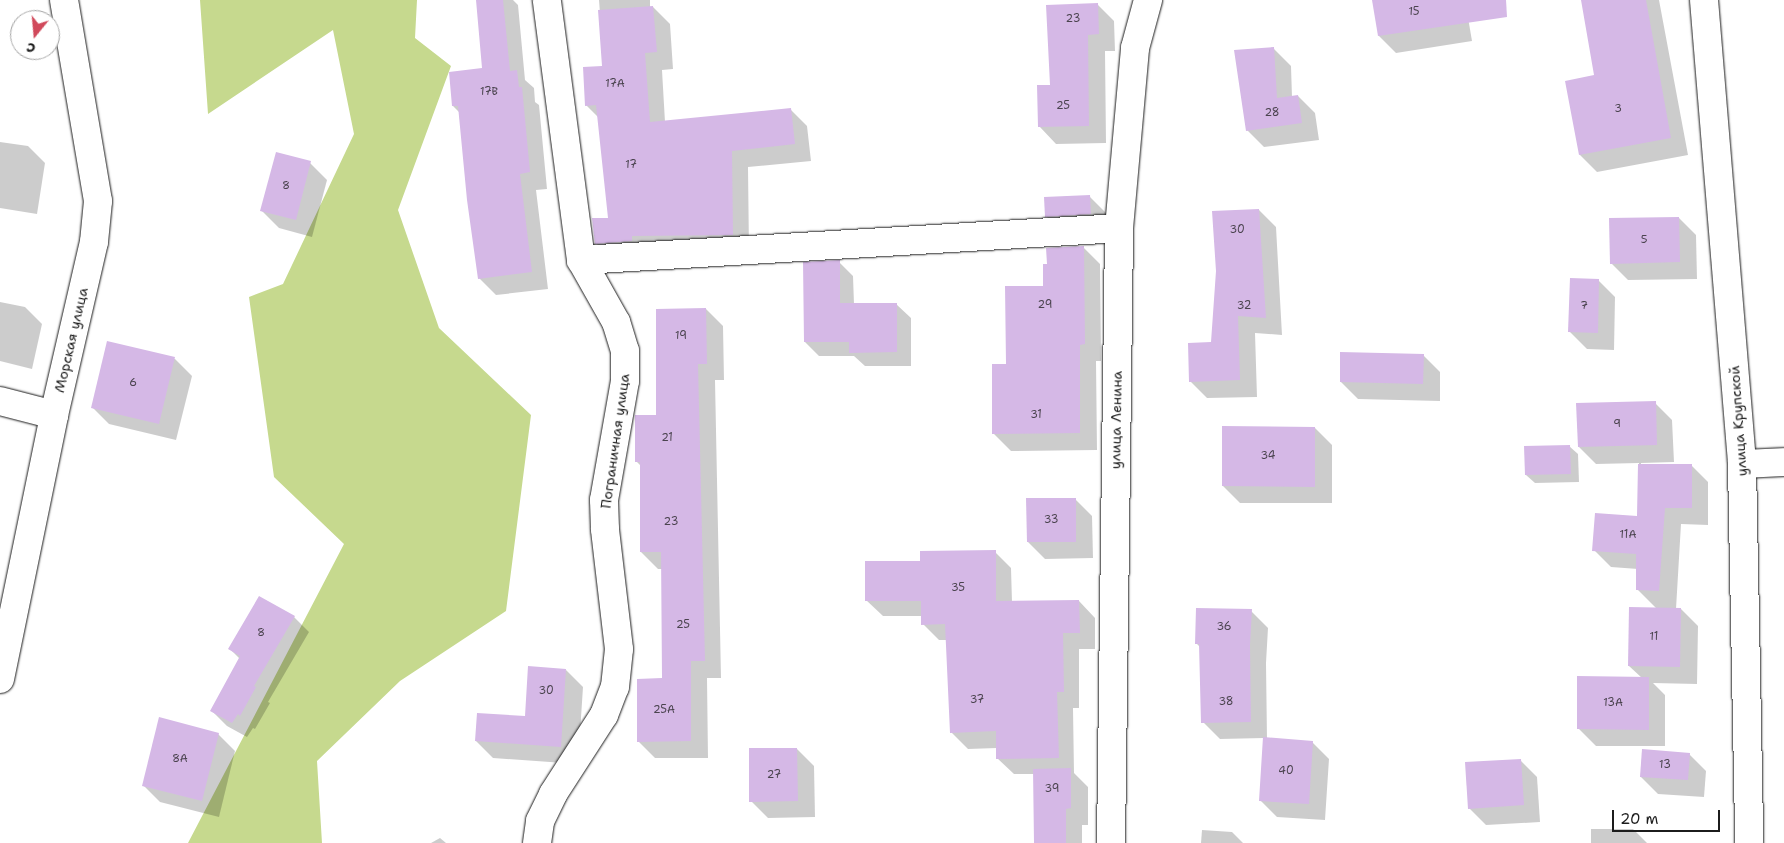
<!DOCTYPE html>
<html>
<head>
<meta charset="utf-8">
<style>
  body { margin:0 }
  #map { position:relative; width:1784px; height:843px; overflow:hidden; background:#fff; font-family:"Shantell Sans",sans-serif }
  div>[style] { position:absolute }
  .green>* { inset:0; background:#c6d98e }
  .shadow>* { inset:0; background:#0003 }
  .building>* { inset:0; background:#d5b8e6 }
  .roads { filter:drop-shadow(0 0 1px #1c1c1c) drop-shadow(0 0 1px #1c1c1c) }
  .minor>* { height:28px; margin:-14px; padding:0 14px; transform-origin:14px; border-radius:14px; background:#fff }
  span { translate:-50% -50%; white-space:nowrap; text-align:center; line-height:1.15; -webkit-text-stroke:4px #fff; paint-order:stroke }
  .number-label { font-size:11px; color:#4a434e }
  .number-label span { -webkit-text-stroke-width:0 }
  .street-label { font-size:14px; color:#1c1c1c }
  .north { position:absolute; left:10px; top:10px; width:50px; height:50px; box-sizing:border-box; background:#fff; border:1px solid #a4a4a4; border-radius:50%; rotate:197deg; font-size:14px; font-weight:700; line-height:20px; text-align:center; color:#1c1c1c }
  .north::after { content:''; display:block; margin:auto; width:18px; height:22px; background:#d1495b; clip-path:polygon(50% 0,100% 100%,50% 72%,0 100%) }
  .scale { position:absolute; left:1612px; top:810px; width:108px; height:22px; box-sizing:border-box; border:2px solid #1c1c1c; border-top:0; padding-left:6px; font-size:15px; line-height:18px; white-space:nowrap; color:#1c1c1c; -webkit-text-stroke:4px #fff; paint-order:stroke }
</style>
</head>
<body>
<div id="map">
  <div class="green">
    <div style="clip-path:polygon(200px 0,417px 0,415px 38px,451px 66px,398px 210px,439px 328px,531px 415px,506px 611px,400px 681px,317px 761px,322px 843px,188px 843px,344px 544px,274px 477px,249px 297px,283px 284px,354px 134px,333px 30px,208px 114px)"></div>
  </div>
  <div class="shadow">
    <div style="clip-path:polygon(477px 0,513px 0,518px 5px,525px 80px,534px 88px,535px 102px,539px 105px,547px 189px,536px 190px,548px 289px,496px 295px,479px 278px,459px 112px,453px 106px,484px 70px)"></div>
    <div style="clip-path:polygon(599px 0,650px 0,650px 7px,653px 7px,670px 24px,673px 69px,662px 70px,665px 122px,790px 109px,807px 126px,811px 161px,748px 167px,749px 252px,613px 260px,596px 243px,609px 219px,599px 118px,586px 105px,604px 67px)"></div>
    <div style="clip-path:polygon(1373px 0,1465px 0,1472px 41px,1396px 53px,1379px 36px)"></div>
    <div style="clip-path:polygon(1582px 0,1659px 0,1688px 155px,1597px 172px,1580px 155px,1566px 82px,1595px 76px)"></div>
    <div style="clip-path:polygon(1097px 4px,1114px 21px,1115px 51px,1105px 51px,1106px 143px,1056px 144px,1039px 126px,1051px 86px)"></div>
    <div style="clip-path:polygon(1274px 49px,1291px 66px,1292px 97px,1298px 96px,1315px 113px,1319px 140px,1264px 147px,1247px 130px)"></div>
    <div style="clip-path:polygon(0 142px,28px 146px,45px 163px,37px 214px,0 208px)"></div>
    <div style="clip-path:polygon(310px 163px,327px 180px,312px 237px,279px 228px,262px 211px)"></div>
    <div style="clip-path:polygon(1089px 196px,1106px 213px,1107px 231px,1063px 233px,1046px 216px)"></div>
    <div style="clip-path:polygon(1259px 210px,1276px 227px,1282px 335px,1255px 333px,1257px 397px,1207px 398px,1190px 381px,1213px 344px)"></div>
    <div style="clip-path:polygon(1679px 218px,1696px 235px,1697px 279px,1628px 280px,1611px 263px)"></div>
    <div style="clip-path:polygon(1083px 247px,1100px 264px,1101px 361px,1096px 361px,1097px 450px,1011px 451px,994px 434px,1007px 365px,1044px 287px,1048px 265px)"></div>
    <div style="clip-path:polygon(839px 262px,853px 276px,854px 304px,896px 304px,911px 318px,911px 366px,865px 366px,854px 356px,819px 356px,805px 342px)"></div>
    <div style="clip-path:polygon(1598px 280px,1615px 297px,1614px 350px,1587px 349px,1570px 332px)"></div>
    <div style="clip-path:polygon(0 302px,25px 307px,42px 324px,32px 369px,0 361px)"></div>
    <div style="clip-path:polygon(706px 309px,723px 326px,724px 380px,715px 380px,721px 678px,707px 678px,708px 758px,655px 758px,638px 741px,664px 679px,663px 569px,658px 569px,641px 552px,641px 466px,636px 461px)"></div>
    <div style="clip-path:polygon(108px 342px,175px 359px,192px 376px,176px 440px,109px 424px,92px 407px)"></div>
    <div style="clip-path:polygon(1423px 355px,1440px 372px,1440px 401px,1358px 399px,1341px 382px)"></div>
    <div style="clip-path:polygon(1655px 403px,1672px 420px,1674px 462px,1641px 463px,1641px 465px,1691px 465px,1708px 482px,1708px 525px,1681px 524px,1676px 609px,1681px 609px,1698px 626px,1697px 684px,1653px 683px,1665px 695px,1665px 746px,1596px 746px,1579px 729px,1642px 678px,1629px 666px,1657px 609px,1637px 589px,1638px 569px,1611px 567px,1594px 550px,1638px 518px,1639px 463px,1596px 464px,1579px 447px)"></div>
    <div style="clip-path:polygon(1315px 428px,1332px 445px,1332px 503px,1240px 503px,1223px 486px)"></div>
    <div style="clip-path:polygon(1569px 446px,1578px 454px,1579px 482px,1535px 483px,1526px 475px)"></div>
    <div style="clip-path:polygon(1075px 499px,1092px 516px,1093px 558px,1045px 559px,1028px 542px)"></div>
    <div style="clip-path:polygon(995px 552px,1011px 568px,1012px 602px,1079px 601px,1095px 618px,1095px 649px,1079px 649px,1079px 708px,1073px 708px,1074px 773px,1088px 787px,1088px 825px,1082px 825px,1082px 843px,1035px 843px,1034px 774px,1014px 774px,997px 758px,997px 748px,968px 749px,952px 733px,947px 640px,939px 640px,923px 624px,922px 616px,883px 616px,866px 600px,922px 562px)"></div>
    <div style="clip-path:polygon(1251px 611px,1268px 628px,1266px 663px,1267px 739px,1312px 742px,1329px 759px,1325px 820px,1277px 817px,1260px 800px,1264px 738px,1220px 739px,1203px 722px,1201px 648px,1197px 644px)"></div>
    <div style="clip-path:polygon(294px 617px,309px 632px,268px 702px,270px 703px,255px 729px,253px 728px,247px 737px,227px 726px,212px 711px,240px 659px,230px 649px)"></div>
    <div style="clip-path:polygon(566px 670px,583px 687px,578px 764px,493px 758px,476px 741px,526px 717px)"></div>
    <div style="clip-path:polygon(218px 734px,235px 751px,219px 817px,160px 802px,143px 785px)"></div>
    <div style="clip-path:polygon(797px 749px,814px 766px,815px 817px,768px 818px,751px 801px)"></div>
    <div style="clip-path:polygon(1689px 754px,1706px 771px,1704px 797px,1658px 794px,1641px 777px)"></div>
    <div style="clip-path:polygon(1520px 760px,1537px 777px,1540px 822px,1486px 825px,1469px 808px)"></div>
    <div style="clip-path:polygon(1591px 829px,1633px 829px,1647px 843px,1591px 843px)"></div>
    <div style="clip-path:polygon(1202px 830px,1232px 832px,1243px 843px,1201px 843px)"></div>
    <div style="clip-path:polygon(440px 838px,446px 843px,431px 843px)"></div>
  </div>
  <div class="building">
    <div style="clip-path:polygon(476px 0,503px 0,510px 71px,517px 70px,519px 87px,522px 87px,530px 172px,520px 174px,532px 272px,478px 279px,467px 200px,458px 106px,452px 106px,449px 72px,482px 68px)"></div>
    <div style="clip-path:polygon(1372px 0,1506px 0,1507px 17px,1378px 36px)"></div>
    <div style="clip-path:polygon(1581px 0,1646px 0,1671px 138px,1579px 155px,1565px 81px,1594px 75px)"></div>
    <div style="clip-path:polygon(1098px 3px,1099px 34px,1088px 35px,1089px 126px,1038px 127px,1037px 85px,1050px 85px,1046px 5px)"></div>
    <div style="clip-path:polygon(653px 6px,657px 52px,645px 53px,650px 122px,791px 108px,795px 144px,732px 151px,733px 235px,632px 236px,632px 241px,595px 244px,592px 218px,608px 218px,596px 105px,585px 106px,583px 67px,602px 66px,598px 10px)"></div>
    <div style="clip-path:polygon(1274px 47px,1277px 98px,1298px 95px,1302px 123px,1246px 131px,1234px 50px)"></div>
    <div style="clip-path:polygon(276px 152px,311px 161px,296px 220px,260px 211px)"></div>
    <div style="clip-path:polygon(1090px 195px,1091px 214px,1045px 217px,1044px 197px)"></div>
    <div style="clip-path:polygon(1259px 209px,1266px 318px,1238px 316px,1240px 380px,1189px 382px,1188px 343px,1211px 342px,1216px 271px,1212px 211px)"></div>
    <div style="clip-path:polygon(1679px 217px,1680px 262px,1610px 264px,1609px 218px)"></div>
    <div style="clip-path:polygon(1084px 246px,1085px 344px,1080px 345px,1080px 433px,992px 434px,992px 364px,1006px 364px,1005px 286px,1043px 286px,1043px 264px,1047px 264px,1046px 248px)"></div>
    <div style="clip-path:polygon(840px 260px,840px 303px,897px 303px,897px 352px,849px 353px,849px 342px,804px 342px,803px 262px)"></div>
    <div style="clip-path:polygon(1570px 278px,1599px 279px,1598px 333px,1568px 332px)"></div>
    <div style="clip-path:polygon(706px 308px,707px 364px,698px 364px,705px 661px,691px 661px,691px 741px,637px 742px,637px 679px,662px 678px,661px 552px,640px 552px,640px 462px,635px 462px,635px 415px,656px 415px,656px 309px)"></div>
    <div style="clip-path:polygon(107px 341px,175px 357px,159px 424px,91px 408px)"></div>
    <div style="clip-path:polygon(1340px 352px,1424px 354px,1423px 384px,1340px 382px)"></div>
    <div style="clip-path:polygon(1656px 401px,1657px 445px,1578px 447px,1576px 403px)"></div>
    <div style="clip-path:polygon(1222px 426px,1315px 427px,1315px 487px,1222px 486px)"></div>
    <div style="clip-path:polygon(1570px 445px,1571px 474px,1525px 475px,1524px 446px)"></div>
    <div style="clip-path:polygon(1638px 464px,1692px 464px,1692px 508px,1665px 508px,1659px 591px,1636px 590px,1636px 554px,1592px 551px,1595px 513px,1637px 516px)"></div>
    <div style="clip-path:polygon(1026px 498px,1076px 498px,1076px 542px,1027px 542px)"></div>
    <div style="clip-path:polygon(996px 550px,996px 601px,1079px 600px,1080px 633px,1063px 633px,1064px 692px,1057px 692px,1059px 758px,996px 759px,996px 731px,950px 733px,945px 624px,921px 625px,921px 601px,865px 601px,865px 561px,920px 561px,920px 551px)"></div>
    <div style="clip-path:polygon(259px 596px,295px 616px,254px 686px,256px 687px,240px 716px,238px 714px,232px 723px,210px 711px,240px 656px,228px 649px)"></div>
    <div style="clip-path:polygon(1629px 607px,1681px 608px,1680px 667px,1628px 666px)"></div>
    <div style="clip-path:polygon(1196px 608px,1252px 609px,1250px 645px,1251px 722px,1201px 723px,1199px 644px,1195px 644px)"></div>
    <div style="clip-path:polygon(528px 666px,566px 669px,561px 747px,475px 741px,477px 713px,525px 716px)"></div>
    <div style="clip-path:polygon(1577px 676px,1649px 677px,1649px 730px,1577px 729px)"></div>
    <div style="clip-path:polygon(159px 717px,219px 733px,202px 801px,142px 786px)"></div>
    <div style="clip-path:polygon(1263px 737px,1313px 741px,1309px 804px,1259px 801px)"></div>
    <div style="clip-path:polygon(749px 748px,797px 748px,798px 801px,749px 802px)"></div>
    <div style="clip-path:polygon(1642px 749px,1690px 753px,1688px 780px,1640px 777px)"></div>
    <div style="clip-path:polygon(1521px 759px,1524px 805px,1468px 809px,1465px 762px)"></div>
    <div style="clip-path:polygon(1071px 768px,1071px 808px,1066px 809px,1066px 843px,1034px 843px,1033px 769px)"></div>
  </div>
  <div class="roads">
    <div class="minor">
      <div style="left:1704px;top:0;width:466px;rotate:85.3deg"></div>
      <div style="left:1742px;top:464px;width:379px;rotate:88.9deg"></div>
      <div style="left:581px;top:260px;width:539px;rotate:-3.4deg"></div>
      <div style="left:0;top:401px;width:56px;rotate:14.5deg"></div>
      <div style="left:1742px;top:464px;width:42px;rotate:-2.7deg"></div>
      <div style="left:0;top:679px;width:269px;rotate:-78.4deg"></div>
      <div style="left:54px;top:415px;width:178px;rotate:-77deg"></div>
      <div style="left:94px;top:242px;width:41px;rotate:-84.4deg"></div>
      <div style="left:98px;top:201px;width:204px;rotate:-99.6deg"></div>
      <div style="left:537px;top:843px;width:22px;rotate:-82deg"></div>
      <div style="left:540px;top:821px;width:30px;rotate:-64deg"></div>
      <div style="left:553px;top:794px;width:94px;rotate:-57.2deg"></div>
      <div style="left:604px;top:715px;width:30px;rotate:-69deg"></div>
      <div style="left:615px;top:687px;width:38px;rotate:-84deg"></div>
      <div style="left:619px;top:649px;width:121px;rotate:-96.7deg"></div>
      <div style="left:605px;top:529px;width:29px;rotate:-92deg"></div>
      <div style="left:604px;top:500px;width:121px;rotate:-80deg"></div>
      <div style="left:625px;top:381px;width:30px;rotate:-90deg"></div>
      <div style="left:625px;top:351px;width:30px;rotate:-107deg"></div>
      <div style="left:616px;top:322px;width:71px;rotate:-119.4deg"></div>
      <div style="left:581px;top:260px;width:262px;rotate:-97.5deg"></div>
      <div style="left:1111px;top:843px;width:615px;rotate:-89.25deg"></div>
      <div style="left:1119px;top:228px;width:181px;rotate:-84.9deg"></div>
      <div style="left:1135px;top:48px;width:50px;rotate:-74.8deg"></div>
    </div>
  </div>
  <div class="number-label">
    <span style="left:1414px;top:12px">15</span>
    <span style="left:1073px;top:19px">23</span>
    <span style="left:615px;top:84px">17А</span>
    <span style="left:489px;top:92px">17В</span>
    <span style="left:1063px;top:106px">25</span>
    <span style="left:1618px;top:109px">3</span>
    <span style="left:1272px;top:113px">28</span>
    <span style="left:631px;top:165px">17</span>
    <span style="left:286px;top:186px">8</span>
    <span style="left:1237px;top:230px">30</span>
    <span style="left:1644px;top:240px">5</span>
    <span style="left:1045px;top:305px">29</span>
    <span style="left:1244px;top:306px">32</span>
    <span style="left:1584px;top:306px">7</span>
    <span style="left:681px;top:336px">19</span>
    <span style="left:133px;top:383px">6</span>
    <span style="left:1036px;top:415px">31</span>
    <span style="left:1617px;top:424px">9</span>
    <span style="left:667px;top:438px">21</span>
    <span style="left:1268px;top:456px">34</span>
    <span style="left:1051px;top:520px">33</span>
    <span style="left:671px;top:522px">23</span>
    <span style="left:1628px;top:535px">11А</span>
    <span style="left:958px;top:588px">35</span>
    <span style="left:683px;top:625px">25</span>
    <span style="left:1224px;top:627px">36</span>
    <span style="left:261px;top:633px">8</span>
    <span style="left:1654px;top:637px">11</span>
    <span style="left:546px;top:691px">30</span>
    <span style="left:977px;top:700px">37</span>
    <span style="left:1226px;top:702px">38</span>
    <span style="left:1613px;top:703px">13А</span>
    <span style="left:664px;top:710px">25А</span>
    <span style="left:180px;top:759px">8А</span>
    <span style="left:1665px;top:765px">13</span>
    <span style="left:1286px;top:771px">40</span>
    <span style="left:774px;top:775px">27</span>
    <span style="left:1052px;top:789px">39</span>
  </div>
  <div class="street-label">
    <span style="left:71px;top:340px;rotate:-77deg">Морская улица</span>
    <span style="left:1116px;top:420px;rotate:-89deg">улица Ленина</span>
    <span style="left:1738px;top:421px;rotate:-94deg">улица Крупской</span>
    <span style="left:615px;top:441px;rotate:-82deg">Пограничная улица</span>
  </div>
  <div class="north">С</div>
  <div class="scale">20 m</div>
</div>
</body>
</html>
